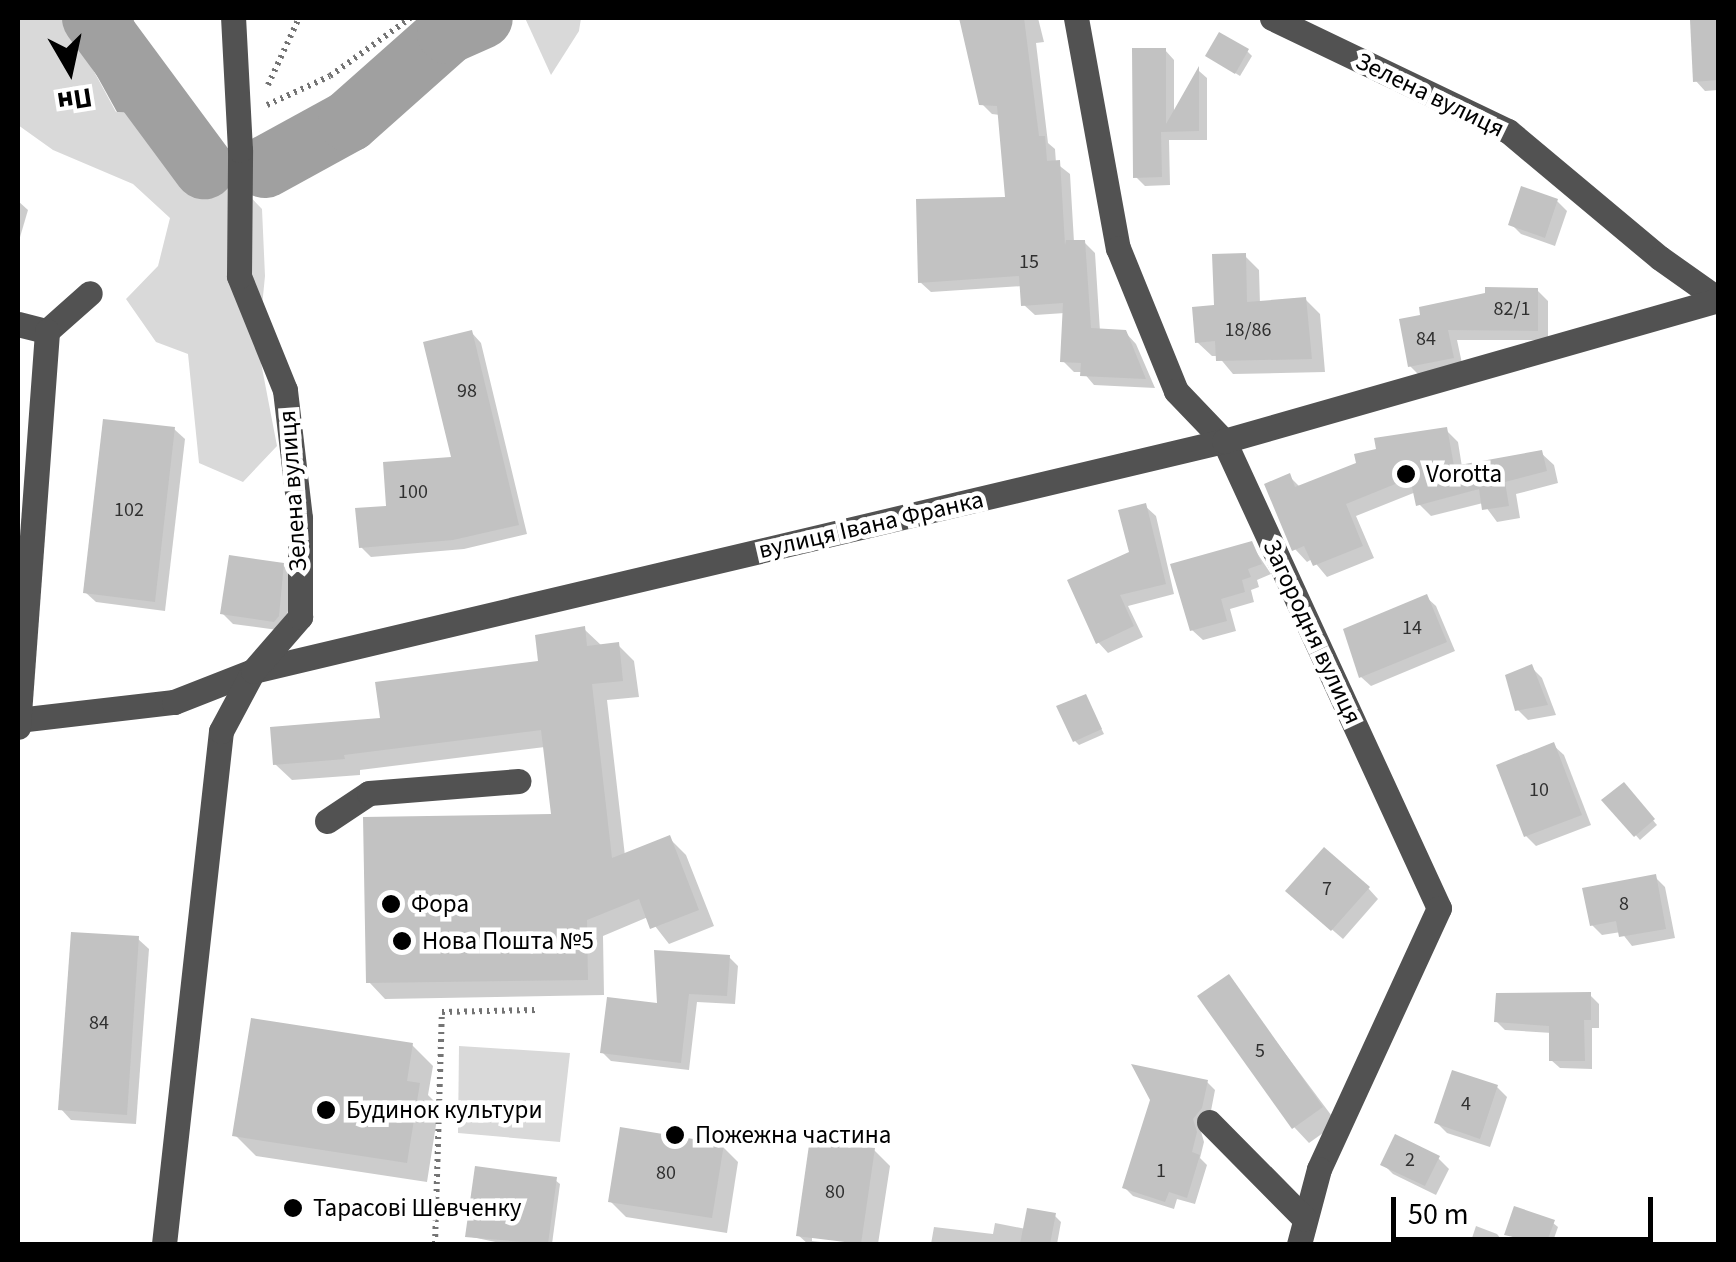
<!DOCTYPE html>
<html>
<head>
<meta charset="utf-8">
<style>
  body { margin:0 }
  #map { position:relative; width:1736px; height:1262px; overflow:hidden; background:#fff; font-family:"Source Sans 3",sans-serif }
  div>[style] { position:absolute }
  .green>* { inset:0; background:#d9d9d9 }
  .water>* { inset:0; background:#a0a0a0 }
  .shadow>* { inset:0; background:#0003 }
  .river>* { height:62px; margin:-31px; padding:0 31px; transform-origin:31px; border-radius:31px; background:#a0a0a0 }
  .building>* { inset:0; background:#c2c2c2 }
  .path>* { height:6px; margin-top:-3px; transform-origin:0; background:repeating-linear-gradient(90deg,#747474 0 2.5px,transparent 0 7.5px) }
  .minor>* { height:25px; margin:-12.5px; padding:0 12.5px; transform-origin:12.5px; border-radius:12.5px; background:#525252 }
  .dots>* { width:28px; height:28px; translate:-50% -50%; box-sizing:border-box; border:5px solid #fff; border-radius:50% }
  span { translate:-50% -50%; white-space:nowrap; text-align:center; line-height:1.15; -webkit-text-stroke:9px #fff; paint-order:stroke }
  .number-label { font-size:20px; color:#303030 }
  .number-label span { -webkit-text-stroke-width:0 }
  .street-label { font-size:25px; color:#000 }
  .poi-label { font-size:25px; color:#000 }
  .left { translate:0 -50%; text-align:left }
  .frame { position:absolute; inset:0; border:20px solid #000; pointer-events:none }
  .north { position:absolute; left:20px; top:20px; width:100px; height:100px; -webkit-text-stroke:8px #fff; paint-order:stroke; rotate:171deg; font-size:28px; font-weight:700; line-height:40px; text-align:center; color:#000 }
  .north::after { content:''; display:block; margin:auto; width:35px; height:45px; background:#000; clip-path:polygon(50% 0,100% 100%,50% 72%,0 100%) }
  .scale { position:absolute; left:1391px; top:1197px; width:262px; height:45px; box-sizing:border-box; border:5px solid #000; border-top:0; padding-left:12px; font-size:30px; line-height:35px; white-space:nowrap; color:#000; -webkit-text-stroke:8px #fff; paint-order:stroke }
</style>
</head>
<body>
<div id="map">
  <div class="green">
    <div style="clip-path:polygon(18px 18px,65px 18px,116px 112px,164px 115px,209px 133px,240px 186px,262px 209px,265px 276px,258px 347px,277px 446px,243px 482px,199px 463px,188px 354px,156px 342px,126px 299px,158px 266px,170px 218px,133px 184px,53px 150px,18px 125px)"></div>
    <div style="clip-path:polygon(525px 18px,581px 18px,579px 31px,551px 75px)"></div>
    <div style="clip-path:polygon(459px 1046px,570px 1053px,560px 1142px,458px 1133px)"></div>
  </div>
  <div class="water">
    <div style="clip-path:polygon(65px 18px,133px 18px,164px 115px,117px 112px)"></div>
  </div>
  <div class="shadow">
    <div style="clip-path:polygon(962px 18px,1038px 18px,1044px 42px,1036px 43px,1048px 143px,1055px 149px,1056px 163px,1070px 174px,1074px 242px,1084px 242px,1095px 253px,1100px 331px,1125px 332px,1136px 344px,1155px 388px,1094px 385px,1083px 372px,1074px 372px,1063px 361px,1065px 313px,1035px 315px,1024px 305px,1023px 286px,931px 292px,920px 282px,1008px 200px,1000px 115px,992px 114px,981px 103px)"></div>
    <div style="clip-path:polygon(1718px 22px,1718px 90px,1705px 91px,1695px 80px,1693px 23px)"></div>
    <div style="clip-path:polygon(1165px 50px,1174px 60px,1174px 114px,1199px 71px,1207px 78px,1207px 140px,1169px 140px,1170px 185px,1145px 186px,1136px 177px)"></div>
    <div style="clip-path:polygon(1247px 51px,1252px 56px,1240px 76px,1208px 56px)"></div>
    <div style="clip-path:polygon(18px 201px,28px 210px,18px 244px)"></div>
    <div style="clip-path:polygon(1557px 201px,1567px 211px,1555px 246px,1521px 234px,1511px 224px)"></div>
    <div style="clip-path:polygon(1245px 256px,1259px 270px,1260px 304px,1306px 300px,1320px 314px,1325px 372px,1233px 374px,1218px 356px,1212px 356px,1197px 342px)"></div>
    <div style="clip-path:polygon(1537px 290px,1548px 301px,1548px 340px,1457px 340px,1463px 368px,1420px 376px,1410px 366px,1402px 321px)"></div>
    <div style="clip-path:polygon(472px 333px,481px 343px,527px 534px,464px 549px,371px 557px,361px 547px,389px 508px,454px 459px)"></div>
    <div style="clip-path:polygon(174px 429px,185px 439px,165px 611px,96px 602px,85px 592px)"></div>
    <div style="clip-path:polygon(1446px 430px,1458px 442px,1462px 467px,1541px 453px,1554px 465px,1558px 483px,1516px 494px,1520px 518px,1497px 522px,1483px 503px,1431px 516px,1419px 504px,1416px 492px,1356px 516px,1374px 558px,1327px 577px,1312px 559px,1307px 562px,1295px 549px,1289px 476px,1301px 488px)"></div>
    <div style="clip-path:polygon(1145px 506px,1156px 516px,1174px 594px,1128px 606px,1143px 637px,1108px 653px,1098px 642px)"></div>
    <div style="clip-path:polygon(1251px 544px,1271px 574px,1257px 580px,1259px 587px,1251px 590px,1254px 602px,1230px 609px,1236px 631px,1203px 640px,1192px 630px)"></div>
    <div style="clip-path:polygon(283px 565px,293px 576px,285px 631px,233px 624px,223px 614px)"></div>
    <div style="clip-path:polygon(1426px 597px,1436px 606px,1455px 651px,1371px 686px,1361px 677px)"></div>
    <div style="clip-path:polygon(584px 629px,602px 646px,618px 645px,634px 661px,639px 697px,607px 700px,625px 856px,669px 838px,686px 855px,714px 926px,669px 944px,648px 917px,603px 936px,604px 995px,385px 999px,369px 982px,554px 816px,545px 747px,360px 770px,360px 775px,292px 780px,275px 764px,540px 663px)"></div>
    <div style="clip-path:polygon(1531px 667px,1542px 678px,1556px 715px,1528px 720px,1517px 709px)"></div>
    <div style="clip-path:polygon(1085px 696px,1104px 734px,1079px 745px,1075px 741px)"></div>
    <div style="clip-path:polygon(1553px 745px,1564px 755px,1591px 825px,1536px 846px,1526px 836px)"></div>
    <div style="clip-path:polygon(1628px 790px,1657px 825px,1640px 840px,1605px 800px)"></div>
    <div style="clip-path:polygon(1655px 877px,1665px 887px,1675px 938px,1632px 946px,1621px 932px,1602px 935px,1592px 925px)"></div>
    <div style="clip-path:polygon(1368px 888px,1378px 899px,1343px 939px,1299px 901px)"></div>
    <div style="clip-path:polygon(138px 939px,149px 949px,136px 1124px,71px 1120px,61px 1109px)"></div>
    <div style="clip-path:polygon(729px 957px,738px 966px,735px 1004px,697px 1002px,689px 1070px,611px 1061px,602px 1052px)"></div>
    <div style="clip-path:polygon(1228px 977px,1337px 1123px,1309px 1143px,1294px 1127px)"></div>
    <div style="clip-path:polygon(1590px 995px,1599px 1004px,1599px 1028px,1592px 1028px,1592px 1069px,1560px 1068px,1551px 1060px,1552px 1033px,1505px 1030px,1496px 1021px)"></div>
    <div style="clip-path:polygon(412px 1045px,433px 1066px,428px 1095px,439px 1106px,427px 1182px,256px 1156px,235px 1135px)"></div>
    <div style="clip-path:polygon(1207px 1082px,1215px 1090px,1210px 1116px,1200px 1128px,1204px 1142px,1200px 1158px,1207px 1165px,1195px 1204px,1177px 1199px,1174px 1209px,1133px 1196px,1125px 1188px)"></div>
    <div style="clip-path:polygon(1497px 1087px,1507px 1097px,1490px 1147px,1447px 1133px,1437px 1123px)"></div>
    <div style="clip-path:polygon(722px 1146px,738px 1162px,727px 1233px,626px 1217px,610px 1201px)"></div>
    <div style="clip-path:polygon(874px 1150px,890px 1166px,878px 1244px,812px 1236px,812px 1241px,839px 1244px,808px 1244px,798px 1235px)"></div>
    <div style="clip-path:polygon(1438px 1158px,1449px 1169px,1436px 1195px,1393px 1174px,1383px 1164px)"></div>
    <div style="clip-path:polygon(555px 1180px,560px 1184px,552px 1244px,505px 1244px,467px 1236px)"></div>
    <div style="clip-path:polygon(1054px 1215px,1061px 1222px,1057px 1244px,931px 1244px,934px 1227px,993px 1234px,995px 1223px,1026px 1229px)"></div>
    <div style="clip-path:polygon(1553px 1223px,1558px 1227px,1552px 1244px,1528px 1244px,1507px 1234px)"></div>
    <div style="clip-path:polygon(1476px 1226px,1497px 1234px,1505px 1244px,1470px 1244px)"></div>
  </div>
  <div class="river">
    <div style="left:93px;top:18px;width:187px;rotate:53.5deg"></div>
    <div style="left:265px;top:167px;width:96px;rotate:-28.7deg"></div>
    <div style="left:349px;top:121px;width:132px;rotate:-41.6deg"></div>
    <div style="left:448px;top:33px;width:37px;rotate:-24deg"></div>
  </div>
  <div class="building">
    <div style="clip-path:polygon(959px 18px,1024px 18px,1039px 136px,1045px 136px,1047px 161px,1060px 160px,1065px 245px,1066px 240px,1085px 240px,1091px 328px,1126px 330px,1146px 379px,1080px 376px,1081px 363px,1060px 362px,1063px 303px,1021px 306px,1019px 276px,918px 283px,916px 199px,1005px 197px,997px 106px,979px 105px)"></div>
    <div style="clip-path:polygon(1718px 19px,1718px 80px,1693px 82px,1690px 20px)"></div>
    <div style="clip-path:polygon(1219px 32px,1249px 49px,1235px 74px,1205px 56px)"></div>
    <div style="clip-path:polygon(1132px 48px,1166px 48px,1166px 124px,1199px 66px,1199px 131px,1161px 132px,1162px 177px,1133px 178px)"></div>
    <div style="clip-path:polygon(1521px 186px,1558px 199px,1545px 238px,1508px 225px)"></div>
    <div style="clip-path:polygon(1246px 253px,1247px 302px,1306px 297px,1312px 359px,1216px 361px,1215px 341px,1195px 343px,1192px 307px,1214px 305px,1212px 254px)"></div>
    <div style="clip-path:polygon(1485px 287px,1538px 288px,1538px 331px,1448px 330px,1454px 358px,1408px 367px,1399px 319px,1420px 315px,1419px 307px,1485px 293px)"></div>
    <div style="clip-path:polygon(472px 330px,519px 525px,453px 540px,359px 548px,355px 508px,386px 506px,383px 462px,451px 457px,423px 342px)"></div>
    <div style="clip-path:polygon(103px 419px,175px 427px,155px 602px,83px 593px)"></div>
    <div style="clip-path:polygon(1447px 427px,1454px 466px,1542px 450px,1547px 471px,1505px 482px,1509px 506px,1482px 510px,1479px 489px,1416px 506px,1410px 478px,1346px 504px,1363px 546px,1313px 566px,1304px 546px,1292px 551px,1264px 484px,1290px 473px,1295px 487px,1356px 463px,1354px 454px,1376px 449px,1374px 438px)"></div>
    <div style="clip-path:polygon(1146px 503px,1166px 584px,1120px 595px,1134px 626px,1096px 644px,1067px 580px,1129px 552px,1118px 510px)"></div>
    <div style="clip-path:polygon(1252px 541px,1262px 564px,1248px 569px,1251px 577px,1242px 580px,1245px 592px,1221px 599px,1227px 621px,1190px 631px,1170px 564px)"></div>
    <div style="clip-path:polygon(229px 555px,284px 563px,279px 616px,274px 622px,220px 614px)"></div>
    <div style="clip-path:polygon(1427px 594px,1447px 642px,1359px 678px,1343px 629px)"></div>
    <div style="clip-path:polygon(585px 626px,587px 646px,619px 642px,623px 681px,592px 684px,612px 858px,670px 835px,699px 910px,650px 929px,639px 899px,587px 920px,588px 980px,366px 983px,363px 817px,551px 814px,541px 730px,344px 755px,345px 759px,273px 765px,270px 727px,380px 718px,375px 682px,538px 661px,535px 635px)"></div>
    <div style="clip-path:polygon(1532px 664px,1548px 705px,1515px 711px,1505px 675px)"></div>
    <div style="clip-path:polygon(1086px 694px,1102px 729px,1073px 742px,1056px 706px)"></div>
    <div style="clip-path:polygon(1554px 742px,1582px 815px,1524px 837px,1496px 765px)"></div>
    <div style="clip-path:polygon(1624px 782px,1655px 819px,1634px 837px,1601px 800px)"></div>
    <div style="clip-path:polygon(1324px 847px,1370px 887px,1331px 931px,1285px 891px)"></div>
    <div style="clip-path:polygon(1656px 874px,1666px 929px,1619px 937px,1616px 921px,1590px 926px,1582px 888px)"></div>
    <div style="clip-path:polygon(71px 932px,139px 936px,127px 1115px,58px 1110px)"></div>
    <div style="clip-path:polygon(654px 950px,730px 955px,727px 996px,689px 994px,681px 1063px,600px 1053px,607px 997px,657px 1003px)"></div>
    <div style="clip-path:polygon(1229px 974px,1323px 1107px,1292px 1129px,1197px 996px)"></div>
    <div style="clip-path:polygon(1591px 992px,1591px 1020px,1584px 1020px,1585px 1061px,1549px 1061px,1549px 1026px,1494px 1022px,1496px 993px)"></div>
    <div style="clip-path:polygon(251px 1018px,413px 1043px,407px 1081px,420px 1083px,407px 1163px,232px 1136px)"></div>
    <div style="clip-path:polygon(1131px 1064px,1208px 1080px,1202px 1108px,1193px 1119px,1197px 1132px,1192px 1152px,1200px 1155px,1187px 1198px,1169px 1192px,1165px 1202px,1122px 1188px,1150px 1100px)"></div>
    <div style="clip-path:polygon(1452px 1070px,1498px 1085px,1480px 1139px,1434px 1123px)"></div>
    <div style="clip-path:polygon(620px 1127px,724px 1144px,712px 1218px,608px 1202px)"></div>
    <div style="clip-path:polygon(1395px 1134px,1440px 1156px,1425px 1186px,1380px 1165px)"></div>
    <div style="clip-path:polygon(810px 1138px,875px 1148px,861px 1244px,796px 1236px)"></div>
    <div style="clip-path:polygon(475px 1166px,557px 1177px,548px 1244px,465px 1237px)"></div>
    <div style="clip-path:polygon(1514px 1206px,1555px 1220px,1546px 1244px,1504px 1235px)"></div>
    <div style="clip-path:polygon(1027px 1208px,1056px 1213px,1050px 1244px,1020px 1244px)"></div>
  </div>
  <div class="path">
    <div style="left:268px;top:85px;width:74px;rotate:-65.2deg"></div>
    <div style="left:267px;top:105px;width:69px;rotate:-24.7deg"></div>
    <div style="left:330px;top:76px;width:99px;rotate:-35.9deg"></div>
    <div style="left:435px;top:1244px;width:232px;rotate:-88.3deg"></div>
    <div style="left:442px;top:1012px;width:94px;rotate:-1.2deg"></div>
  </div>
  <div class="minor">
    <div style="left:1076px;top:18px;width:234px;rotate:79.7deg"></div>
    <div style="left:1118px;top:248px;width:154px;rotate:67.9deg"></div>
    <div style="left:1176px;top:391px;width:69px;rotate:46.2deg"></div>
    <div style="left:1224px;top:441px;width:514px;rotate:65.28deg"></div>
    <div style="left:1439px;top:908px;width:287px;rotate:114.7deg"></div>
    <div style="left:1319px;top:1169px;width:78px;rotate:104.9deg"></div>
    <div style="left:1272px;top:18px;width:262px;rotate:25.6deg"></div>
    <div style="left:1508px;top:131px;width:198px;rotate:39.9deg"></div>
    <div style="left:1660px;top:258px;width:71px;rotate:35.3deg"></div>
    <div style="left:18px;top:324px;width:30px;rotate:14deg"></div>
    <div style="left:47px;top:331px;width:57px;rotate:-41.5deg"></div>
    <div style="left:18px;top:720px;width:157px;rotate:-6.6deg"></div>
    <div style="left:174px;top:702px;width:85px;rotate:-21.4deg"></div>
    <div style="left:253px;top:671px;width:998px;rotate:-13.33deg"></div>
    <div style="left:1224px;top:441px;width:514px;rotate:-15.93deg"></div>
    <div style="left:18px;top:727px;width:397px;rotate:-85.8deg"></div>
    <div style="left:327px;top:821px;width:50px;rotate:-33.7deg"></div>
    <div style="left:369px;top:793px;width:150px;rotate:-4.6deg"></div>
    <div style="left:1209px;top:1122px;width:136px;rotate:45.3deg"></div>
    <div style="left:164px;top:1244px;width:516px;rotate:-83.66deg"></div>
    <div style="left:221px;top:731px;width:68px;rotate:-61.9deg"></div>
    <div style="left:253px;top:671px;width:72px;rotate:-49deg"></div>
    <div style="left:300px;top:617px;width:99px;rotate:-90deg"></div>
    <div style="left:300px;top:518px;width:129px;rotate:-96.7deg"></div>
    <div style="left:285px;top:390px;width:123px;rotate:-112deg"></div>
    <div style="left:239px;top:276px;width:126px;rotate:-89.5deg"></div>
    <div style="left:240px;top:150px;width:132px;rotate:-93deg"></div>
  </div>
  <div class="dots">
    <div style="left:1406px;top:474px;background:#000"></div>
    <div style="left:391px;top:904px;background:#000"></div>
    <div style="left:402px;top:941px;background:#000"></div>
    <div style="left:326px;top:1110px;background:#000"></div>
    <div style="left:675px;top:1135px;background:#000"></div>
    <div style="left:293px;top:1208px;background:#000"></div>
  </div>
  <div class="number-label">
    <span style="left:1029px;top:262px">15</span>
    <span style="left:1512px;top:309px">82/1</span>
    <span style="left:1248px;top:330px">18/86</span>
    <span style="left:1426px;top:339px">84</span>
    <span style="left:467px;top:391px">98</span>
    <span style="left:413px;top:492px">100</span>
    <span style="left:129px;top:510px">102</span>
    <span style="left:1412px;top:628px">14</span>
    <span style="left:1539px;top:790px">10</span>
    <span style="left:1327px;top:889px">7</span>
    <span style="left:1624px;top:904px">8</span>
    <span style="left:99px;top:1023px">84</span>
    <span style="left:1260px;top:1051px">5</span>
    <span style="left:1466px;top:1104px">4</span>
    <span style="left:1410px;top:1160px">2</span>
    <span style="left:1161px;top:1171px">1</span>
    <span style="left:666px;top:1173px">80</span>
    <span style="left:835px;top:1192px">80</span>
  </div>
  <div class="street-label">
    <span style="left:1430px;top:95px;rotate:26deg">Зелена вулиця</span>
    <span style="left:293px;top:491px;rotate:-94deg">Зелена вулиця</span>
    <span style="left:871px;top:525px;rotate:-13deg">вулиця Івана Франка</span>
    <span style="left:1312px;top:632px;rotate:65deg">Загородня вулиця</span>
  </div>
  <div class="poi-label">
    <span class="left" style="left:1426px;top:474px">Vorotta</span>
    <span class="left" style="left:411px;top:904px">Фора</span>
    <span class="left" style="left:422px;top:941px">Нова Пошта №5</span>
    <span class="left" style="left:346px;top:1110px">Будинок культури</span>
    <span class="left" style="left:695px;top:1135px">Пожежна частина</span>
    <span class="left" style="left:313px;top:1208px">Тарасові Шевченку</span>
  </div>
  <div class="frame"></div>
  <div class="north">Пн</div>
  <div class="scale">50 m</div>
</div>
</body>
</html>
